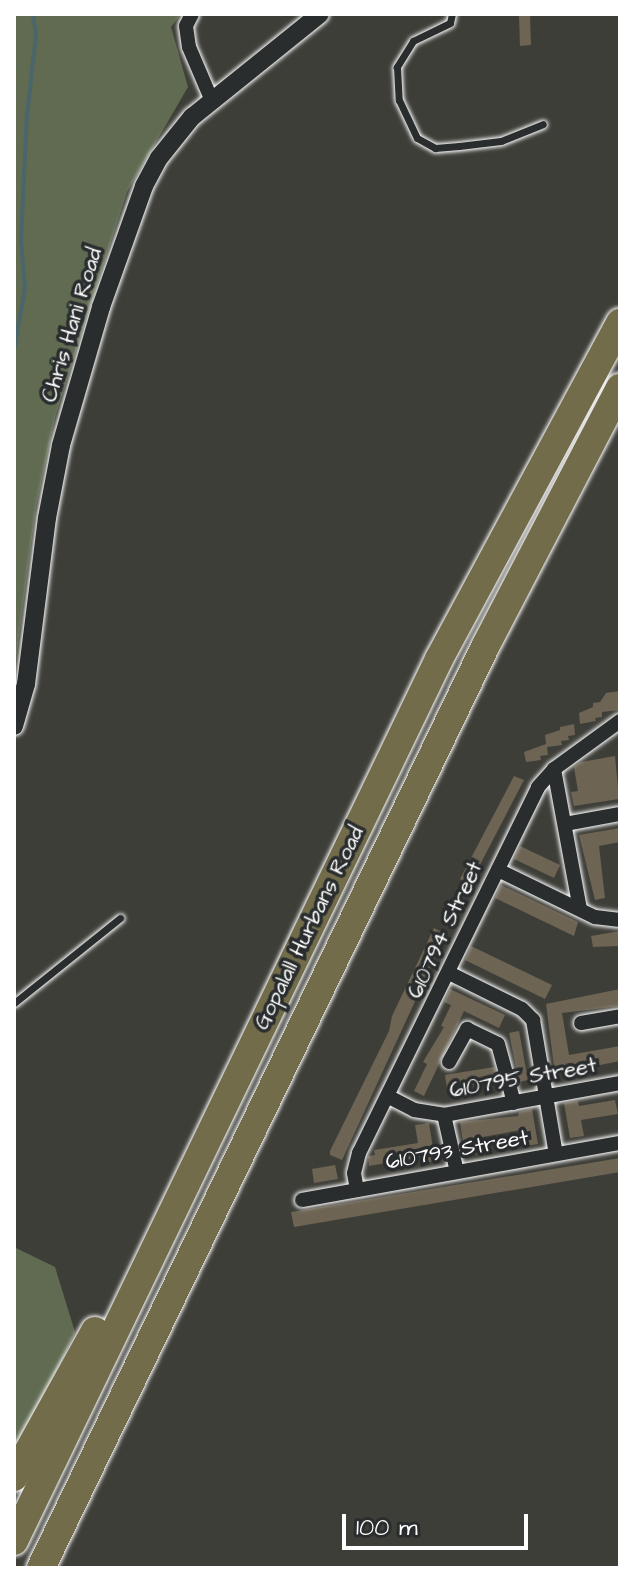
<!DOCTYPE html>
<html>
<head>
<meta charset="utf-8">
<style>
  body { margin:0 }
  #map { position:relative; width:634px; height:1582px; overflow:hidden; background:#3e3e39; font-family:"Architects Daughter",sans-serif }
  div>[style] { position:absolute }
  .green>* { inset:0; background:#606b52 }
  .stream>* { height:4px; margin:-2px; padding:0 2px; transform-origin:2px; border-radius:2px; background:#48666b }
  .building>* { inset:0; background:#6d6454 }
  .roads { filter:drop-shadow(0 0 2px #fff) drop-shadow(0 0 2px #fff) }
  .service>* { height:7px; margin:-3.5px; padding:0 3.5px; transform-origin:3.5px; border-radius:3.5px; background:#2a2d2e }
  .minor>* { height:14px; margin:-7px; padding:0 7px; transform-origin:7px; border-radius:7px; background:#2a2d2e }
  .tertiary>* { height:18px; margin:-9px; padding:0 9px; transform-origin:9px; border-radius:9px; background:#2a2d2e }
  .motorway>* { height:28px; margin:-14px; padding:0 14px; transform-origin:14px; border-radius:14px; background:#726c4b }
  span { translate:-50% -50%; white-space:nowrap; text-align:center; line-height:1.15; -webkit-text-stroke:7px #2a2d2e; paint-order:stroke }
  .street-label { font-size:22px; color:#fff }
  .frame { position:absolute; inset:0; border:16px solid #fff; pointer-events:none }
  .scale { position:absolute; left:342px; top:1514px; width:186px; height:36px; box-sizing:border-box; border:4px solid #fff; border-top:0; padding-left:10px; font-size:24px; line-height:28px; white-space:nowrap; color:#fff; -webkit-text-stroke:6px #2a2d2e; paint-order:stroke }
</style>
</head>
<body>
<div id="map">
  <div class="green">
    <div style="clip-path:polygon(14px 14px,181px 14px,171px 27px,188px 87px,127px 192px,56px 414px,36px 507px,14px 675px)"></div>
    <div style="clip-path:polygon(14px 1247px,55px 1267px,75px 1332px,37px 1413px,14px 1453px)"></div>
  </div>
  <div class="stream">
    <div style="left:14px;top:350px;width:63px;rotate:-79.9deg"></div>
    <div style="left:25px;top:288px;width:48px;rotate:-94.8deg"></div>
    <div style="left:21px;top:240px;width:125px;rotate:-87.3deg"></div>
    <div style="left:27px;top:115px;width:81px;rotate:-83.6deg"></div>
    <div style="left:36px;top:35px;width:21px;rotate:-98deg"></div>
  </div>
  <div class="building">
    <div style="clip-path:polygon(519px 16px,530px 16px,531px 45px,520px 46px)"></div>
    <div style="clip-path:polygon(620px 691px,620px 710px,602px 712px,602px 717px,595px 718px,596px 721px,580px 724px,579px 713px,593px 707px,593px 703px,600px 702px,606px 693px)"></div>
    <div style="clip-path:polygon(574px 724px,575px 735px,568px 736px,569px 740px,561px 741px,562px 745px,547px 747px,548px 755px,540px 756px,541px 760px,526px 762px,524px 752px,546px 744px,545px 735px,560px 730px,560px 727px)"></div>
    <div style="clip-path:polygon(615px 756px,619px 799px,574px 806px,571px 792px,578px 791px,574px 767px,581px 762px)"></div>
    <div style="clip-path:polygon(514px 776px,524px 780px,470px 884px,460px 879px)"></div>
    <div style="clip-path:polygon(620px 828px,620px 842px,599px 846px,605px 898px,595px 900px,579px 835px)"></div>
    <div style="clip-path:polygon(520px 846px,560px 865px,554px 878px,514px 859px)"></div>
    <div style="clip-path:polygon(501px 885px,578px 922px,574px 936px,495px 898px)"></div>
    <div style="clip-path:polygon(434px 928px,446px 934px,342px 1160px,330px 1155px,330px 1151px,389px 1031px,392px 1016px)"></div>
    <div style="clip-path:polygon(620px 931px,620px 946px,593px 947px,591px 936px)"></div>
    <div style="clip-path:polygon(471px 946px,552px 985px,545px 999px,465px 960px)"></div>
    <div style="clip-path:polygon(450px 989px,505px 1015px,499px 1028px,464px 1011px,424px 1096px,414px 1091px,427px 1064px,423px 1062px,444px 1027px,441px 1026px,451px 1005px,444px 1002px)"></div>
    <div style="clip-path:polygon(620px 989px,620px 1006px,562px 1013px,569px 1055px,620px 1046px,620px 1061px,555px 1074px,546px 1004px)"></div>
    <div style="clip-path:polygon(519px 1031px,528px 1080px,519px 1082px,509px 1033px)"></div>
    <div style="clip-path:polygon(494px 1067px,498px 1081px,447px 1089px,445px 1075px)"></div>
    <div style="clip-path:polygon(615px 1100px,618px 1114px,581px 1120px,584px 1136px,570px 1138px,564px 1103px,578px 1101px,579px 1106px)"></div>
    <div style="clip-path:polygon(532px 1109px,538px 1144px,524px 1146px,521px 1130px,477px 1138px,479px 1154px,465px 1156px,460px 1122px,518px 1116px,519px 1112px)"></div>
    <div style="clip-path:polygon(429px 1123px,435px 1161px,421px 1163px,420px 1157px,369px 1166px,368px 1156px,375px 1155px,374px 1150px,418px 1143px,415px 1125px)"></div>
    <div style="clip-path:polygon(620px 1158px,620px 1172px,294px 1227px,291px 1212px)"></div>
    <div style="clip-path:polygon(335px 1165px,338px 1179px,314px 1183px,312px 1169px)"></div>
  </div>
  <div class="roads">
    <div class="service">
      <div style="left:452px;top:14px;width:9px;rotate:103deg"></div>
      <div style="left:450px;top:23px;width:41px;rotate:154.1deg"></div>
      <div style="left:413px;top:41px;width:31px;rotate:122deg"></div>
      <div style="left:397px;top:67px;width:33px;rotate:87deg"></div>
      <div style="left:399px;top:100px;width:42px;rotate:64.7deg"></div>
      <div style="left:417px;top:138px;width:21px;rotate:29deg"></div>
      <div style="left:435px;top:148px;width:24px;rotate:-5deg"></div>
      <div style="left:459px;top:146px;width:42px;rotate:-6.8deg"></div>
      <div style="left:501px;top:141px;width:45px;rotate:-22deg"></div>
      <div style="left:14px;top:1003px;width:136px;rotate:-38.7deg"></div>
    </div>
    <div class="minor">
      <div style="left:192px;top:14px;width:13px;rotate:117deg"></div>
      <div style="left:186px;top:26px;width:21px;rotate:82deg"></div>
      <div style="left:189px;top:47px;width:59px;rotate:66.9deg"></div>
      <div style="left:554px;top:769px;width:142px;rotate:79.5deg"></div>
      <div style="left:565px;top:824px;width:56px;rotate:-10.3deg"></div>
      <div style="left:498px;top:870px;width:108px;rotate:25.9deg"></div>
      <div style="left:595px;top:917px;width:25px;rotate:7deg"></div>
      <div style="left:449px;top:973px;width:81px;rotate:26.3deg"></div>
      <div style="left:522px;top:1009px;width:16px;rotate:45deg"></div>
      <div style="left:533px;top:1020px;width:136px;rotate:80.3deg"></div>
      <div style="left:581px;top:1023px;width:40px;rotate:-10deg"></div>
      <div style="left:449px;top:1062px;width:38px;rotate:-61deg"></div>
      <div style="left:467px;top:1029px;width:34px;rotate:26deg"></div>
      <div style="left:498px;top:1044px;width:61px;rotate:74.8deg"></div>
      <div style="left:389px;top:1097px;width:28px;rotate:27deg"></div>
      <div style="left:414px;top:1110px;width:30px;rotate:9deg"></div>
      <div style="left:444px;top:1115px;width:179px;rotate:-10.3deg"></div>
      <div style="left:444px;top:1115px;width:58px;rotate:77.2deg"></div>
      <div style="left:357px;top:1190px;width:17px;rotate:-100deg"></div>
      <div style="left:354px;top:1173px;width:21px;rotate:-76deg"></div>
      <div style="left:359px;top:1153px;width:407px;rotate:-63.9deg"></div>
      <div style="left:538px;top:787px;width:24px;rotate:-48deg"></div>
      <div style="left:554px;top:769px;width:82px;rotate:-36deg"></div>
      <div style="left:302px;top:1200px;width:323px;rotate:-10.2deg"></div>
    </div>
    <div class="tertiary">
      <div style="left:14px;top:726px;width:44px;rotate:-74.1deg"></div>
      <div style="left:26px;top:684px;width:167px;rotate:-82.8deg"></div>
      <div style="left:47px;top:518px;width:74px;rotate:-79.1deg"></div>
      <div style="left:61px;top:445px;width:144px;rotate:-73.8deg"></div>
      <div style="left:101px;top:307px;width:128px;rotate:-70.4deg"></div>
      <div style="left:144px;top:186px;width:32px;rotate:-62deg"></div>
      <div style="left:159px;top:158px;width:53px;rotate:-51.2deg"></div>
      <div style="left:192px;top:117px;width:164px;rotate:-38.8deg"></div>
    </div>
    <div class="motorway">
      <div style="left:14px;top:1477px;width:167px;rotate:-61deg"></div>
      <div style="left:14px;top:1541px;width:979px;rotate:-64.27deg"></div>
      <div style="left:439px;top:659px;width:382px;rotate:-61.7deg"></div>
      <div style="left:41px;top:1568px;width:1025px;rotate:-64.26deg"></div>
      <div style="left:486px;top:645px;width:290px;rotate:-62.5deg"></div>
    </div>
  </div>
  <div class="street-label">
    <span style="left:72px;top:325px;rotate:-73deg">Chris Hani Road</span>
    <span style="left:309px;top:928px;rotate:-64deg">Gopalall Hurbans Road</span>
    <span style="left:445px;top:930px;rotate:-65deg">610794 Street</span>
    <span style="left:523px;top:1078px;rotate:-10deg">610795 Street</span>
    <span style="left:457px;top:1150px;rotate:-10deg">610793 Street</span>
  </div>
  <div class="frame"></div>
  <div class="scale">100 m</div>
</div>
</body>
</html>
